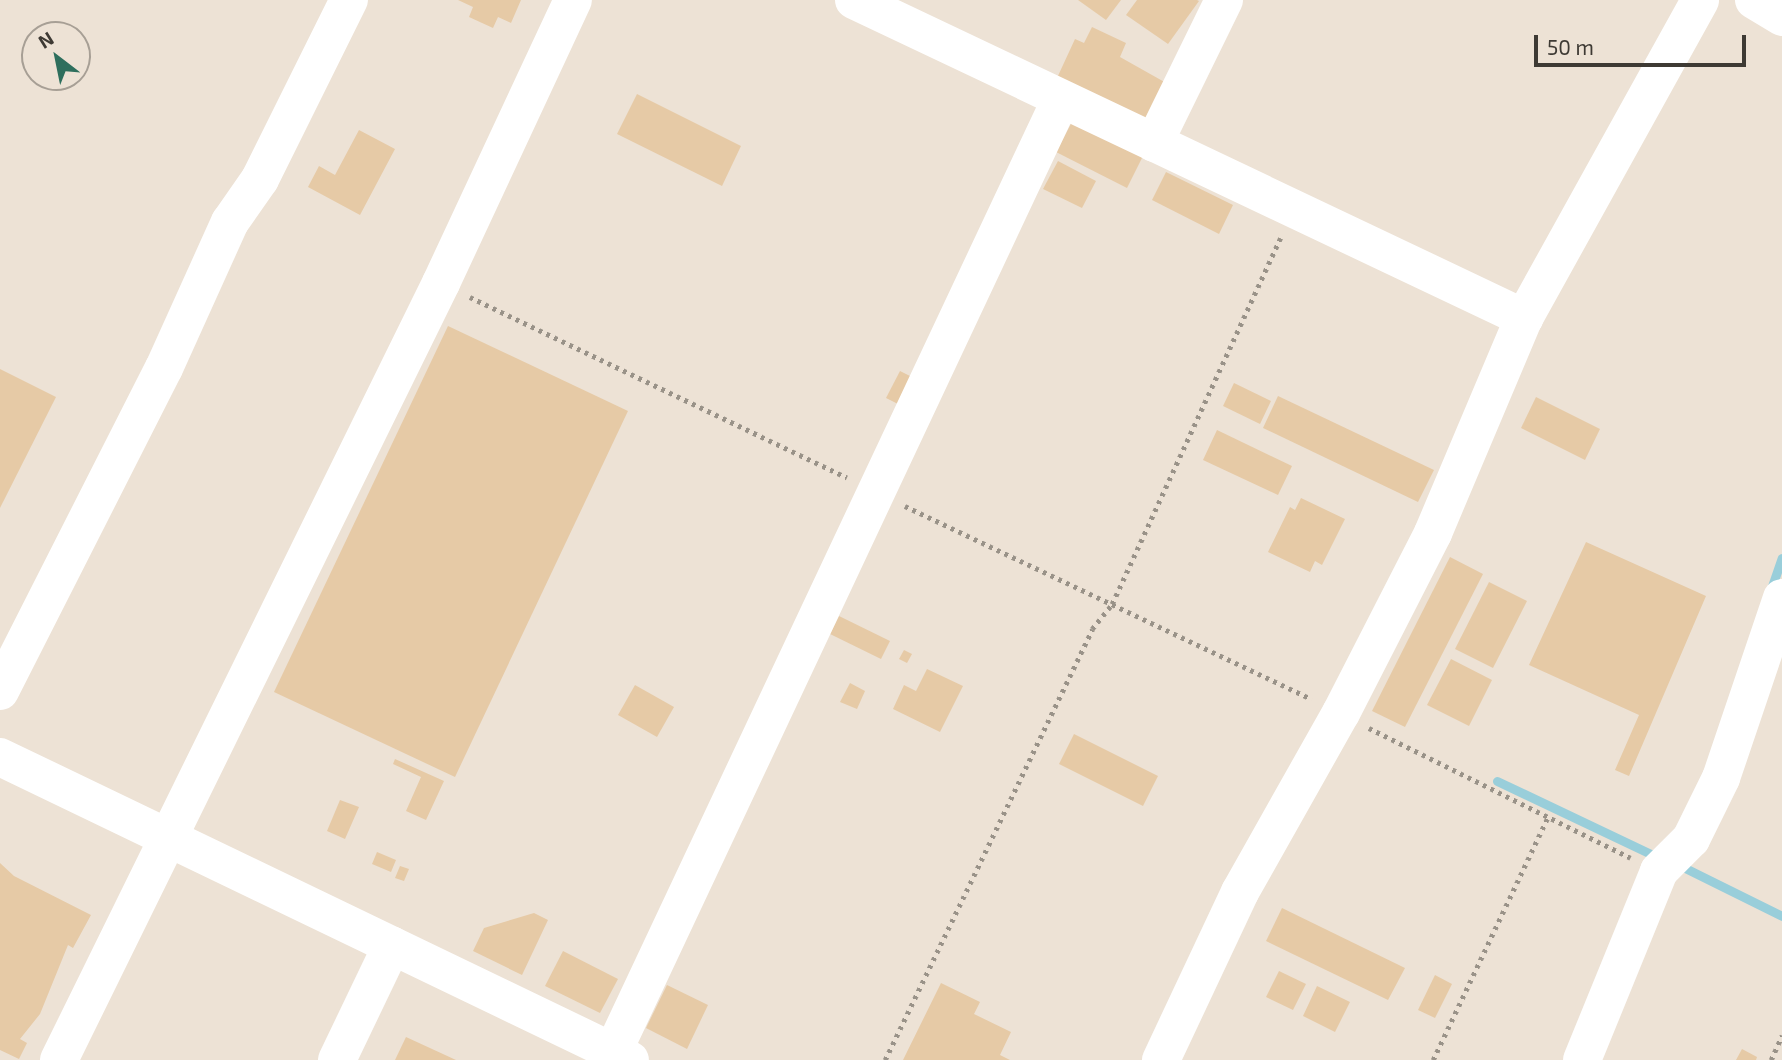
<!DOCTYPE html>
<html>
<head>
<meta charset="utf-8">
<style>
  body { margin:0 }
  #map { position:relative; width:1782px; height:1060px; overflow:hidden; background:#ede2d5; font-family:"Exo 2",sans-serif }
  div>[style] { position:absolute }
  .stream>* { height:9px; margin:-4.5px; padding:0 4.5px; transform-origin:4.5px; border-radius:4.5px; background:#99ceda }
  .building>* { inset:0; background:#e6caa6 }
  .path>* { height:4.5px; margin-top:-2.25px; transform-origin:0; background:repeating-linear-gradient(90deg,#999288 0 3.5px,transparent 0 8.5px) }
  .minor>* { height:38px; margin:-19px; padding:0 19px; transform-origin:19px; border-radius:19px; background:#fff }
  .major>* { height:38px; margin:-19px; padding:0 19px; transform-origin:19px; border-radius:19px; background:#fff }
  span { translate:-50% -50%; white-space:nowrap; text-align:center; line-height:1.15; -webkit-text-stroke:7px #ede2d5; paint-order:stroke }
  .north { position:absolute; left:21px; top:21px; width:70px; height:70px; box-sizing:border-box; background:#ede2d5; border:2px solid #a79f95; border-radius:50%; rotate:328deg; font-size:19px; font-weight:700; line-height:28px; text-align:center; color:#3e3a34 }
  .north::after { content:''; display:block; margin:auto; width:24px; height:32px; background:#2e6f5d; clip-path:polygon(50% 0,100% 100%,50% 72%,0 100%) }
  .scale { position:absolute; left:1534px; top:35px; width:212px; height:32px; box-sizing:border-box; border:4px solid #3e3a34; border-top:0; padding-left:9px; font-size:21px; line-height:24px; white-space:nowrap; color:#3e3a34; -webkit-text-stroke:5px #ede2d5; paint-order:stroke }
</style>
</head>
<body>
<div id="map">
  <div class="stream">
    <div style="left:1770px;top:592px;width:36px;rotate:-71deg"></div>
    <div style="left:1497px;top:781px;width:179px;rotate:25.4deg"></div>
    <div style="left:1679px;top:865px;width:115px;rotate:26.3deg"></div>
  </div>
  <div class="building">
    <div style="clip-path:polygon(458px 0,521px 0,511px 23px,498px 17px,493px 28px,469px 17px,473px 7px)"></div>
    <div style="clip-path:polygon(1078px 0,1121px 0,1106px 20px)"></div>
    <div style="clip-path:polygon(1137px 0,1197px 0,1199px 1px,1168px 44px,1126px 15px)"></div>
    <div style="clip-path:polygon(1092px 27px,1126px 43px,1120px 57px,1168px 84px,1150px 122px,1057px 78px,1075px 39px,1084px 43px)"></div>
    <div style="clip-path:polygon(637px 94px,741px 146px,722px 186px,617px 134px)"></div>
    <div style="clip-path:polygon(1073px 120px,1143px 156px,1127px 188px,1056px 152px)"></div>
    <div style="clip-path:polygon(359px 130px,395px 149px,360px 215px,308px 187px,319px 166px,335px 175px)"></div>
    <div style="clip-path:polygon(1058px 161px,1096px 181px,1082px 208px,1043px 189px)"></div>
    <div style="clip-path:polygon(1166px 172px,1233px 205px,1219px 234px,1152px 200px)"></div>
    <div style="clip-path:polygon(448px 326px,628px 411px,455px 777px,274px 692px)"></div>
    <div style="clip-path:polygon(0 369px,56px 397px,0 508px)"></div>
    <div style="clip-path:polygon(900px 371px,912px 377px,898px 404px,886px 398px)"></div>
    <div style="clip-path:polygon(1234px 383px,1271px 401px,1260px 424px,1223px 406px)"></div>
    <div style="clip-path:polygon(1278px 396px,1434px 470px,1418px 502px,1263px 428px)"></div>
    <div style="clip-path:polygon(1536px 397px,1600px 429px,1585px 460px,1521px 428px)"></div>
    <div style="clip-path:polygon(1217px 430px,1292px 466px,1278px 495px,1203px 460px)"></div>
    <div style="clip-path:polygon(1301px 498px,1345px 519px,1322px 565px,1315px 561px,1310px 572px,1268px 552px,1290px 507px,1295px 510px)"></div>
    <div style="clip-path:polygon(1586px 542px,1706px 596px,1629px 776px,1615px 770px,1639px 715px,1529px 665px)"></div>
    <div style="clip-path:polygon(1450px 557px,1483px 574px,1405px 727px,1372px 711px)"></div>
    <div style="clip-path:polygon(1489px 582px,1527px 601px,1493px 668px,1455px 649px)"></div>
    <div style="clip-path:polygon(839px 616px,890px 641px,881px 659px,830px 634px)"></div>
    <div style="clip-path:polygon(904px 650px,912px 654px,907px 663px,899px 659px)"></div>
    <div style="clip-path:polygon(1451px 659px,1492px 680px,1469px 726px,1427px 705px)"></div>
    <div style="clip-path:polygon(927px 669px,963px 686px,940px 732px,893px 709px,904px 685px,916px 691px)"></div>
    <div style="clip-path:polygon(850px 683px,865px 691px,857px 709px,840px 702px)"></div>
    <div style="clip-path:polygon(635px 685px,674px 707px,657px 737px,618px 715px)"></div>
    <div style="clip-path:polygon(1074px 734px,1158px 776px,1143px 806px,1059px 764px)"></div>
    <div style="clip-path:polygon(395px 759px,444px 781px,426px 820px,406px 811px,421px 777px,393px 764px)"></div>
    <div style="clip-path:polygon(340px 800px,359px 807px,345px 839px,327px 831px)"></div>
    <div style="clip-path:polygon(377px 852px,396px 860px,391px 872px,372px 864px)"></div>
    <div style="clip-path:polygon(0 863px,14px 876px,91px 915px,73px 948px,68px 945px,40px 1014px,20px 1039px,27px 1043px,19px 1059px,0 1050px)"></div>
    <div style="clip-path:polygon(400px 866px,409px 869px,404px 881px,395px 878px)"></div>
    <div style="clip-path:polygon(1282px 908px,1405px 968px,1388px 1000px,1266px 941px)"></div>
    <div style="clip-path:polygon(534px 913px,548px 920px,522px 975px,473px 951px,484px 928px)"></div>
    <div style="clip-path:polygon(563px 951px,618px 979px,600px 1013px,545px 986px)"></div>
    <div style="clip-path:polygon(1279px 971px,1306px 984px,1293px 1010px,1266px 997px)"></div>
    <div style="clip-path:polygon(1435px 975px,1452px 984px,1435px 1018px,1418px 1010px)"></div>
    <div style="clip-path:polygon(941px 983px,980px 1002px,974px 1014px,1011px 1032px,1000px 1055px,1010px 1060px,903px 1060px)"></div>
    <div style="clip-path:polygon(667px 985px,708px 1005px,687px 1049px,646px 1028px)"></div>
    <div style="clip-path:polygon(1317px 986px,1350px 1002px,1335px 1032px,1303px 1016px)"></div>
    <div style="clip-path:polygon(406px 1037px,456px 1060px,395px 1060px)"></div>
    <div style="clip-path:polygon(1742px 1049px,1757px 1057px,1756px 1060px,1736px 1060px)"></div>
  </div>
  <div class="path">
    <div style="left:470px;top:297px;width:418px;rotate:25.6deg"></div>
    <div style="left:905px;top:506px;width:450px;rotate:25.4deg"></div>
    <div style="left:1369px;top:728px;width:292px;rotate:26.4deg"></div>
    <div style="left:885px;top:1060px;width:478px;rotate:-64.3deg"></div>
    <div style="left:1092px;top:629px;width:32px;rotate:-51deg"></div>
    <div style="left:1112px;top:604px;width:403px;rotate:-65.3deg"></div>
    <div style="left:1433px;top:1060px;width:267px;rotate:-64.7deg"></div>
    <div style="left:1771px;top:1060px;width:27px;rotate:-66deg"></div>
  </div>
  <div class="minor">
    <div style="left:854px;top:0;width:742px;rotate:25.39deg"></div>
    <div style="left:1154px;top:143px;width:159px;rotate:-63.9deg"></div>
    <div style="left:0;top:691px;width:362px;rotate:-63.1deg"></div>
    <div style="left:164px;top:368px;width:160px;rotate:-65.7deg"></div>
    <div style="left:230px;top:222px;width:52px;rotate:-55.1deg"></div>
    <div style="left:260px;top:179px;width:200px;rotate:-63.6deg"></div>
    <div style="left:0;top:757px;width:699px;rotate:25.69deg"></div>
    <div style="left:59px;top:1060px;width:866px;rotate:-63.82deg"></div>
    <div style="left:441px;top:283px;width:312px;rotate:-65deg"></div>
    <div style="left:337px;top:1060px;width:127px;rotate:-64.4deg"></div>
    <div style="left:609px;top:1060px;width:1062px;rotate:-64.81deg"></div>
    <div style="left:1161px;top:1060px;width:186px;rotate:-64.8deg"></div>
    <div style="left:1240px;top:892px;width:206px;rotate:-60.6deg"></div>
    <div style="left:1341px;top:713px;width:202px;rotate:-62.9deg"></div>
    <div style="left:1433px;top:533px;width:233px;rotate:-67.1deg"></div>
    <div style="left:1524px;top:318px;width:363px;rotate:-61deg"></div>
    <div style="left:1582px;top:1060px;width:204px;rotate:-67.8deg"></div>
    <div style="left:1659px;top:871px;width:45px;rotate:-45deg"></div>
    <div style="left:1691px;top:839px;width:68px;rotate:-63.8deg"></div>
    <div style="left:1721px;top:778px;width:190px;rotate:-71.3deg"></div>
  </div>
  <div class="major">
    <div style="left:1754px;top:0;width:33px;rotate:31deg"></div>
  </div>
  <div class="north">N</div>
  <div class="scale">50 m</div>
</div>
</body>
</html>
